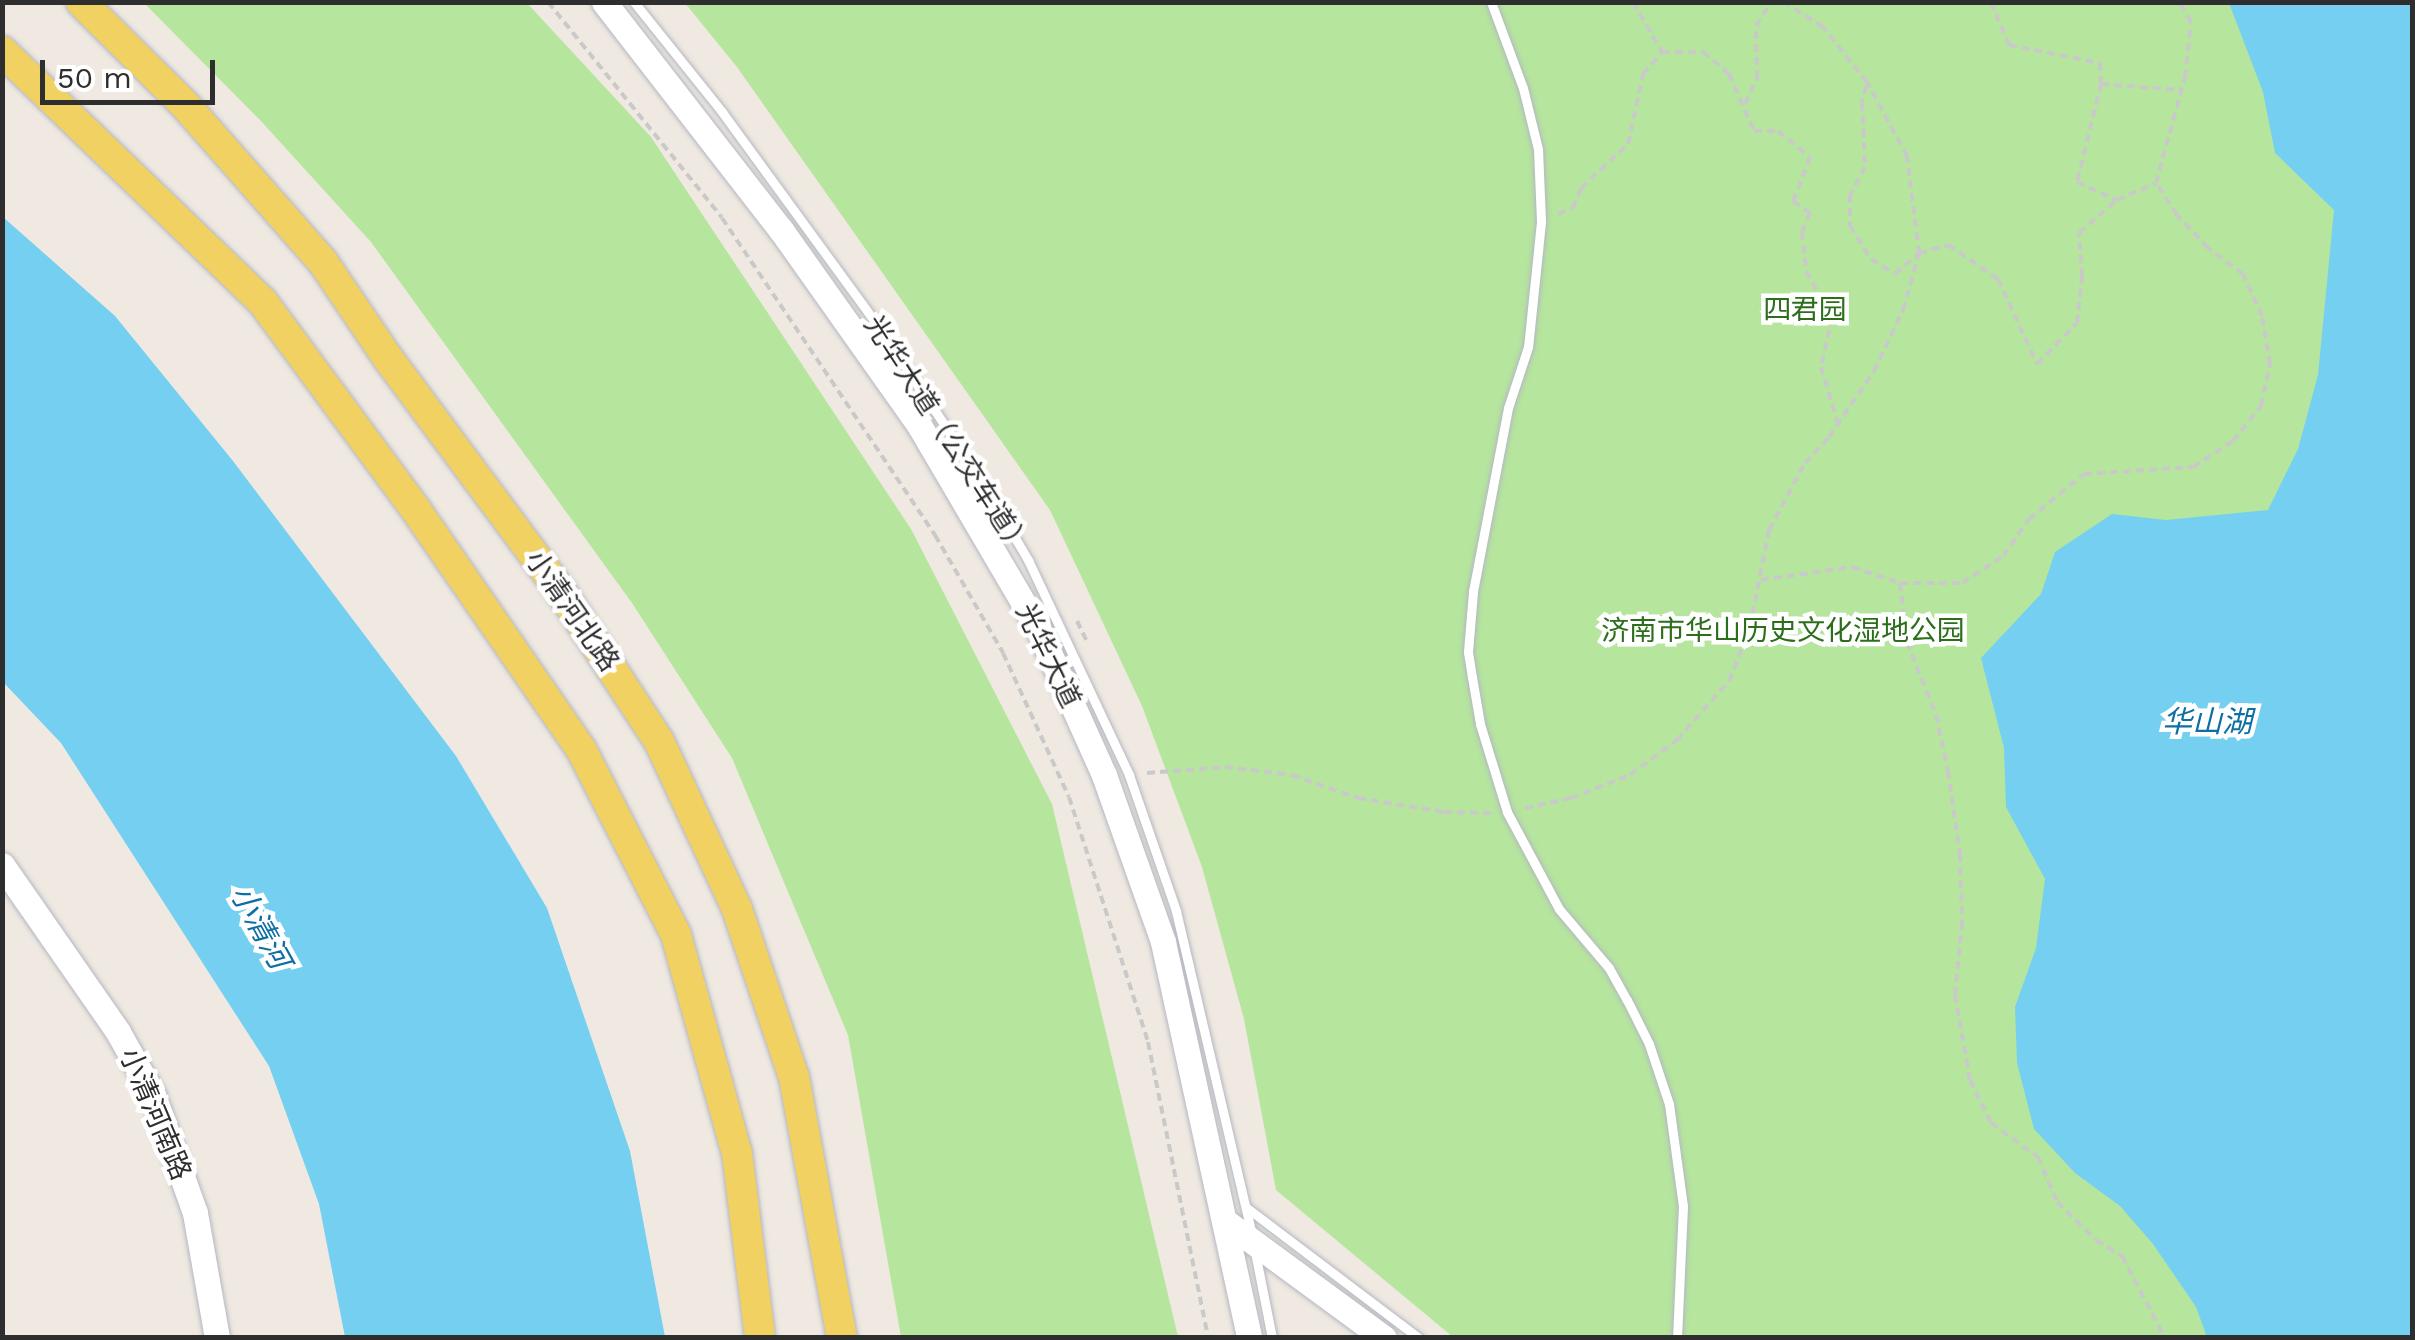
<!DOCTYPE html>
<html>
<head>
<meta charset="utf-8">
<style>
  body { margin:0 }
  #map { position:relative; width:2415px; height:1340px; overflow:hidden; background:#efe9e1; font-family:"Work Sans","Noto Sans SC",sans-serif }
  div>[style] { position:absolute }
  .green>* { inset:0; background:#b6e59e }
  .water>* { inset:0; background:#75cff0 }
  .path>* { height:4px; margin-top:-2px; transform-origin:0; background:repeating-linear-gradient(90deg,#c9c9c9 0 8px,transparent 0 13px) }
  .roads { filter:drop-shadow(0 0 2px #b4b7c1) drop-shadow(0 0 2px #b4b7c1) }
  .lane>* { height:9px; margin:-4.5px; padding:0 4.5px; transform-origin:4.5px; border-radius:4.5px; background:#fff }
  .secondary>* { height:25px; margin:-12.5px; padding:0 12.5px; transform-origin:12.5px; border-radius:12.5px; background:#fff }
  .primary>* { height:30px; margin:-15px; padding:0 15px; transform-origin:15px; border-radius:15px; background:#f2d163 }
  span { translate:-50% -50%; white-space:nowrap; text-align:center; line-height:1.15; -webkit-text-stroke:9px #fff; paint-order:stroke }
  .park-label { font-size:28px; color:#2c6e1b }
  .street-label { font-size:28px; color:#2e2e2e }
  .water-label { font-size:30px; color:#0d6fa3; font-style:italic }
  .frame { position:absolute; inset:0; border:5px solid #2e2e2e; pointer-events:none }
  .scale { position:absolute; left:40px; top:60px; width:175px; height:45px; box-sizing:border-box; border:5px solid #2e2e2e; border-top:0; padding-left:12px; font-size:30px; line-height:35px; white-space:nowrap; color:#2e2e2e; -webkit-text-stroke:8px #fff; paint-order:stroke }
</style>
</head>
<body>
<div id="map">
  <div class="green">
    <div style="clip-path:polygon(144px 3px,527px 3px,651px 137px,911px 529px,1052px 804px,1178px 1337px,901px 1337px,848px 1035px,732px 758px,632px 603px,371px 242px,261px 121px)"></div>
    <div style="clip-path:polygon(685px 3px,2412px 3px,2412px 1337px,1453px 1337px,1276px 1190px,1244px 1019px,1202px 867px,1142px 706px,1050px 510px,737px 67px)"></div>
  </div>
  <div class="water">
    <div style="clip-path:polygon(2229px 3px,2412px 3px,2412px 1337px,2207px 1337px,2196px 1307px,2153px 1244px,2120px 1206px,2075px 1173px,2034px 1129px,2017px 1063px,2015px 1007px,2036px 948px,2045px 879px,2006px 807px,2004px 748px,1981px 658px,2041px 594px,2055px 552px,2112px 514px,2166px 520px,2268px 510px,2298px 449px,2318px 375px,2334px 210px,2275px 153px,2263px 92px)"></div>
    <div style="clip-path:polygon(3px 217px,115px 316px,233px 461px,456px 756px,547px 908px,630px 1151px,665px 1337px,345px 1337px,319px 1204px,269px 1066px,61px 743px,3px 682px)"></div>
  </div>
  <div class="path">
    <div style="left:548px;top:2px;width:277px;rotate:51.1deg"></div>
    <div style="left:722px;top:218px;width:382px;rotate:56.1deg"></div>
    <div style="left:935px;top:535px;width:136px;rotate:60deg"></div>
    <div style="left:1003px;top:653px;width:158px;rotate:65.4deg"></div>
    <div style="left:1069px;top:797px;width:257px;rotate:72.1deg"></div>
    <div style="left:1148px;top:1042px;width:302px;rotate:78.5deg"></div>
    <div style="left:1633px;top:2px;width:58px;rotate:59.9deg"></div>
    <div style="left:1991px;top:2px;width:47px;rotate:67.3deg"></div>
    <div style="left:2009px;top:45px;width:93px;rotate:11.2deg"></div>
    <div style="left:2100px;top:63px;width:21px;rotate:87deg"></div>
    <div style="left:2101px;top:84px;width:81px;rotate:4.2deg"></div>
    <div style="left:2101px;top:84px;width:101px;rotate:103.8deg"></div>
    <div style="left:2077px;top:182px;width:44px;rotate:24.2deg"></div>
    <div style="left:1866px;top:86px;width:17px;rotate:103deg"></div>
    <div style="left:1862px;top:103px;width:64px;rotate:87.3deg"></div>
    <div style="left:1865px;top:167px;width:32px;rotate:118deg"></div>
    <div style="left:1850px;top:195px;width:31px;rotate:90deg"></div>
    <div style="left:1850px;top:226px;width:39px;rotate:58deg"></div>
    <div style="left:1871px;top:259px;width:28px;rotate:32deg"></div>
    <div style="left:1895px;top:274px;width:32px;rotate:-41deg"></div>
    <div style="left:1919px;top:253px;width:30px;rotate:-15deg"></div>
    <div style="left:1948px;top:245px;width:60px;rotate:34.2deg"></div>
    <div style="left:1998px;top:279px;width:94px;rotate:65.4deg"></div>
    <div style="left:2037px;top:364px;width:57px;rotate:-45.7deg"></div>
    <div style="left:2077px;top:323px;width:47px;rotate:-83.9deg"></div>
    <div style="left:2082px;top:276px;width:43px;rotate:-94deg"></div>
    <div style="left:2079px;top:233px;width:50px;rotate:-41deg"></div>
    <div style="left:2117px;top:200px;width:43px;rotate:-23.6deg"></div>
    <div style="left:2156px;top:183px;width:110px;rotate:-74.7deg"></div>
    <div style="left:2185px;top:77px;width:55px;rotate:-83.8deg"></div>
    <div style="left:2191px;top:22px;width:23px;rotate:-121deg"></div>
    <div style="left:1745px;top:104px;width:29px;rotate:-65deg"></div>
    <div style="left:1757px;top:78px;width:52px;rotate:-91.1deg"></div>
    <div style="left:1756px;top:26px;width:28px;rotate:-58deg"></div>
    <div style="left:1558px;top:214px;width:16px;rotate:-22deg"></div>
    <div style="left:1573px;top:208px;width:22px;rotate:-68deg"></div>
    <div style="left:1581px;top:188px;width:64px;rotate:-43.1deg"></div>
    <div style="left:1628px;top:144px;width:72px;rotate:-77.9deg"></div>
    <div style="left:1643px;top:74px;width:29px;rotate:-49deg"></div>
    <div style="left:1662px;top:52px;width:41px"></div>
    <div style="left:1703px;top:52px;width:34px;rotate:40deg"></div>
    <div style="left:1729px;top:74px;width:62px;rotate:66.3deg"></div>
    <div style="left:1754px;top:131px;width:24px"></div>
    <div style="left:1778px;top:131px;width:41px;rotate:39.1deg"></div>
    <div style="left:1810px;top:157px;width:47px;rotate:111.1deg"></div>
    <div style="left:1793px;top:201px;width:21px;rotate:35deg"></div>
    <div style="left:1810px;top:213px;width:21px;rotate:113deg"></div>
    <div style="left:1802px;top:232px;width:39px;rotate:84deg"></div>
    <div style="left:1806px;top:271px;width:53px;rotate:60.5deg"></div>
    <div style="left:1832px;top:317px;width:51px;rotate:102.4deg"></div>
    <div style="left:1821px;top:367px;width:59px;rotate:73.4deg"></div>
    <div style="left:1761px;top:580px;width:92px;rotate:-8.1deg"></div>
    <div style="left:1852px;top:567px;width:51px;rotate:18.4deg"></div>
    <div style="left:1900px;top:583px;width:62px"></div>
    <div style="left:1962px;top:583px;width:49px;rotate:-33.4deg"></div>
    <div style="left:2003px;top:556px;width:45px;rotate:-54.9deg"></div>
    <div style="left:2029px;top:519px;width:71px;rotate:-39.3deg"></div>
    <div style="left:2084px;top:474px;width:109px;rotate:-3.7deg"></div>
    <div style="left:2193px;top:467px;width:48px;rotate:-33deg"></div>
    <div style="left:2233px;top:441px;width:45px;rotate:-51.3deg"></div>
    <div style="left:2261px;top:406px;width:43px;rotate:-77.9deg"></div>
    <div style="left:2270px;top:364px;width:49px;rotate:-99.5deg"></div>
    <div style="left:2262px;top:316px;width:46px;rotate:-114.3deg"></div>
    <div style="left:2243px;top:274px;width:44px;rotate:-143.4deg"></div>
    <div style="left:2208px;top:248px;width:45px;rotate:-133.2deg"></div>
    <div style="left:2177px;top:215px;width:37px;rotate:-123deg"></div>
    <div style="left:1900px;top:583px;width:59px;rotate:83.2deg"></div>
    <div style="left:1907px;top:642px;width:79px;rotate:68.3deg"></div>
    <div style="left:1936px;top:715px;width:57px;rotate:77.9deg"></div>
    <div style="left:1948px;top:771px;width:84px;rotate:81.8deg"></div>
    <div style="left:1960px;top:854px;width:68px;rotate:88.3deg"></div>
    <div style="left:1962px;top:922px;width:73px;rotate:95.5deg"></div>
    <div style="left:1955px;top:995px;width:86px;rotate:80deg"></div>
    <div style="left:1970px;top:1080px;width:48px;rotate:64deg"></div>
    <div style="left:1991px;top:1123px;width:58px;rotate:35.9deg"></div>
    <div style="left:2038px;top:1157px;width:49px;rotate:67.1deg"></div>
    <div style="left:2057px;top:1202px;width:54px;rotate:44.3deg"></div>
    <div style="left:2096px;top:1240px;width:31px;rotate:32deg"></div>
    <div style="left:2122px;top:1256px;width:93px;rotate:62.3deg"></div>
    <div style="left:1077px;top:621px;width:25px;rotate:64deg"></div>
    <div style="left:1147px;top:773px;width:78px;rotate:-4.4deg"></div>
    <div style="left:1225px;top:767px;width:67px;rotate:6.8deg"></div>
    <div style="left:1292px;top:775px;width:70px;rotate:19.2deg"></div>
    <div style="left:1358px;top:798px;width:87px;rotate:9.2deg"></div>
    <div style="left:1444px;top:812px;width:47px;rotate:1.2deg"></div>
    <div style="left:1525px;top:808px;width:47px;rotate:-12.3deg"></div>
    <div style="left:1571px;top:798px;width:63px;rotate:-21.3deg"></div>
    <div style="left:1630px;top:775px;width:59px;rotate:-36.7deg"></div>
    <div style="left:1677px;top:740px;width:79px;rotate:-48.6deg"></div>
    <div style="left:1729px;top:681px;width:58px;rotate:-68.7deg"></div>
    <div style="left:1750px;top:627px;width:99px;rotate:-78.9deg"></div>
    <div style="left:1769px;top:530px;width:76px;rotate:-61.8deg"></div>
    <div style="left:1805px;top:463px;width:35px;rotate:-47deg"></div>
    <div style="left:1829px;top:437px;width:80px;rotate:-55.7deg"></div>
    <div style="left:1874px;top:371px;width:68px;rotate:-64.6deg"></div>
    <div style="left:1903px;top:310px;width:59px;rotate:-74.3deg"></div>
    <div style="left:1919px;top:253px;width:98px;rotate:-97.1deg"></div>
    <div style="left:1907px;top:156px;width:84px;rotate:-118.4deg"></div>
    <div style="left:1867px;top:82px;width:70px;rotate:-128.7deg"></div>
    <div style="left:1823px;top:27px;width:46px;rotate:-147.3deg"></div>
  </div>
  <div class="roads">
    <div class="lane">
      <div style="left:634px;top:2px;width:141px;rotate:51.3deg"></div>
      <div style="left:722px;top:112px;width:268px;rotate:53.9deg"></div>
      <div style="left:880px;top:329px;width:176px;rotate:56.1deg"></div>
      <div style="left:978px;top:475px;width:99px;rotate:59.5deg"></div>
      <div style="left:1028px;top:560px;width:238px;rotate:64.8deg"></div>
      <div style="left:1129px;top:775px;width:144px;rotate:70.9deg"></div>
      <div style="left:1176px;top:911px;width:330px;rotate:76.8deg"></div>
      <div style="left:1491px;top:2px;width:92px;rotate:69.6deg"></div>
      <div style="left:1523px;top:88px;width:63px;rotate:76.2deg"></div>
      <div style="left:1538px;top:149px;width:73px;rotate:87.6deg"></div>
      <div style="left:1541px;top:222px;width:126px;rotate:95.9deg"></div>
      <div style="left:1528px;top:347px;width:64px;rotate:108.2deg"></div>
      <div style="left:1508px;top:408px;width:187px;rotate:100.8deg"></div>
      <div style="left:1473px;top:592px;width:60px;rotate:94.8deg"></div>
      <div style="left:1468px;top:652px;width:25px;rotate:81deg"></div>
      <div style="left:1472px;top:677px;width:48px;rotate:80.3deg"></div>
      <div style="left:1480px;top:724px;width:92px;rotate:72.9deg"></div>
      <div style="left:1507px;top:812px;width:110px;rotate:61.8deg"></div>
      <div style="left:1559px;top:909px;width:77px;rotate:49.7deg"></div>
      <div style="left:1609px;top:968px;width:37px;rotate:61deg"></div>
      <div style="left:1627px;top:1000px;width:49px;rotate:63.4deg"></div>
      <div style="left:1649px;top:1044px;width:63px;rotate:71.6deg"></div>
      <div style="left:1669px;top:1104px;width:103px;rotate:82.2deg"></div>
      <div style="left:1683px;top:1206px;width:132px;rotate:92.6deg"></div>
      <div style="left:1247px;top:1208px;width:216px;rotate:37.1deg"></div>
      <div style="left:1255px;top:1252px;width:88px;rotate:78.8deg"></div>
    </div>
    <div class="secondary">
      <div style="left:604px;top:2px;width:289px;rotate:52.2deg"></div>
      <div style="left:781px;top:230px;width:239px;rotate:54.7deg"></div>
      <div style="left:919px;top:425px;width:235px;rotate:59.6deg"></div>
      <div style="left:1038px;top:628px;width:161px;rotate:65.8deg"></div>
      <div style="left:1104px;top:775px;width:177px;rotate:70.5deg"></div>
      <div style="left:1163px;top:942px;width:405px;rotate:77.7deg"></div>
      <div style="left:2px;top:865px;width:203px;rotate:55.2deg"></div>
      <div style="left:118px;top:1032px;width:72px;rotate:60.9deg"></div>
      <div style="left:153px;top:1095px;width:125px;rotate:70.4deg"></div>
      <div style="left:195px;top:1213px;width:127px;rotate:80deg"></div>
      <div style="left:1226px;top:1222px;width:196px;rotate:36.3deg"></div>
    </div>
    <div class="primary">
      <div style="left:81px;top:2px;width:146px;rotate:44.7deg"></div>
      <div style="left:185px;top:105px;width:209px;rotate:48.7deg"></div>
      <div style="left:323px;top:262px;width:115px;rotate:56deg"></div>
      <div style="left:387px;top:357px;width:294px;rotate:53.4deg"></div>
      <div style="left:562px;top:593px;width:177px;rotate:56.8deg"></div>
      <div style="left:659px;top:741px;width:185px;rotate:65.1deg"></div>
      <div style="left:737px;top:909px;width:177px;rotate:71.3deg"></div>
      <div style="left:794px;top:1077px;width:265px;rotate:79.6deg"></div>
      <div style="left:2px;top:51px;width:361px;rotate:43.9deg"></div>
      <div style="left:262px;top:301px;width:260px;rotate:53.6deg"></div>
      <div style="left:416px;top:510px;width:290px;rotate:55.4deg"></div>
      <div style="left:581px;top:749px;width:209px;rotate:62.9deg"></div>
      <div style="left:676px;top:935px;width:226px;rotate:74.4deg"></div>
      <div style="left:737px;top:1153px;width:186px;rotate:82.9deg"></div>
    </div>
  </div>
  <div class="park-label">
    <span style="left:1805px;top:310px">四君园</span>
    <span style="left:1783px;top:631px">济南市华山历史文化湿地公园</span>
  </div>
  <div class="street-label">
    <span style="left:947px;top:436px;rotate:57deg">光华大道（公交车道）</span>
    <span style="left:572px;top:611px;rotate:55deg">小清河北路</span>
    <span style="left:1048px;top:656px;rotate:64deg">光华大道</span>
    <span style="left:155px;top:1114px;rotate:67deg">小清河南路</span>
  </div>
  <div class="water-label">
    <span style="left:2207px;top:722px">华山湖</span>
    <span style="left:260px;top:927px;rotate:61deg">小清河</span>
  </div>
  <div class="frame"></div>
  <div class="scale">50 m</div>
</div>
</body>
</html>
